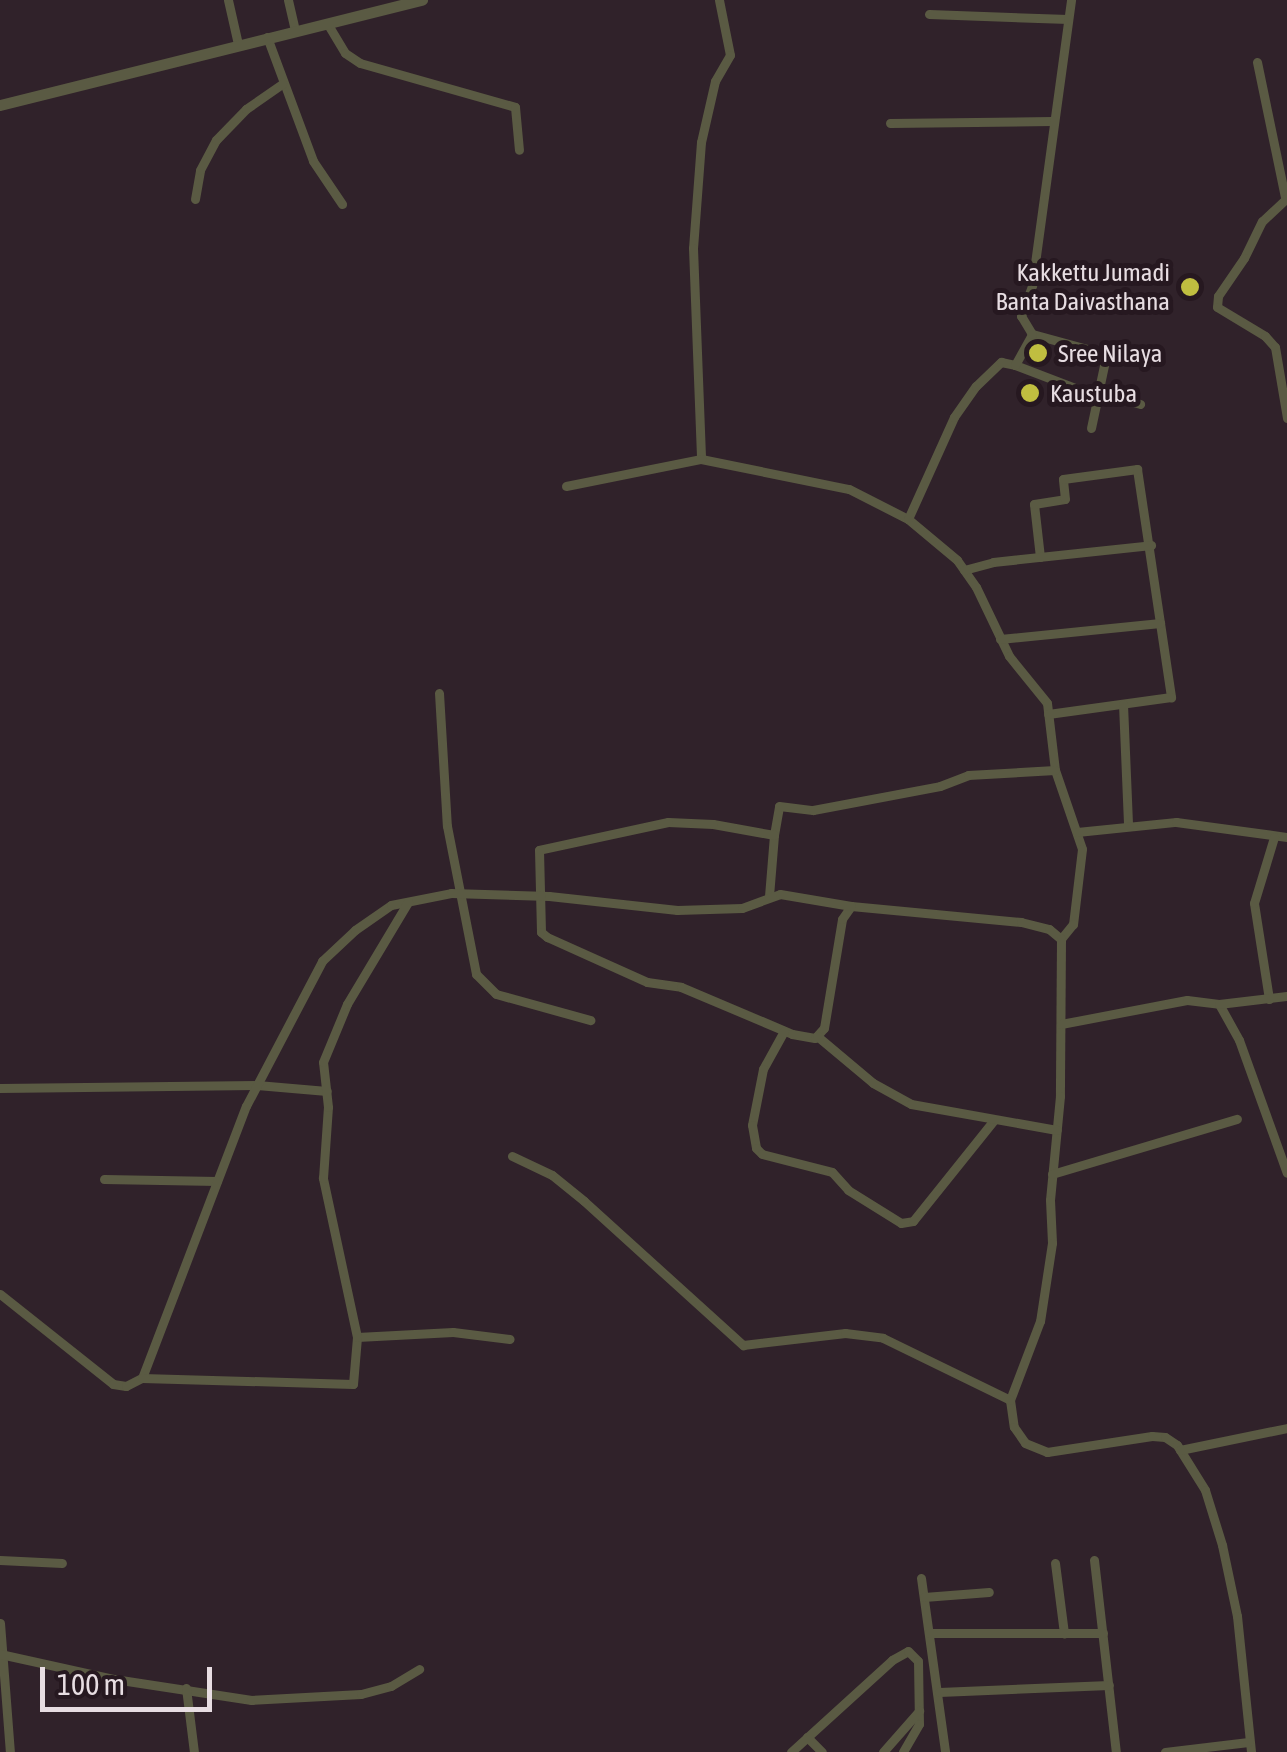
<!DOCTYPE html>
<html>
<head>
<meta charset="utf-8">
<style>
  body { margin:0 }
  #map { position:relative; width:1287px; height:1752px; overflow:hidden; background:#30222a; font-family:"Asap Condensed",sans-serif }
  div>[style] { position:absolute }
  .minor>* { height:9px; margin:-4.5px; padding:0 4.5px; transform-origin:4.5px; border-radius:4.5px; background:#5a5a43 }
  .tertiary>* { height:11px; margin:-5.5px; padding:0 5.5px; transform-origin:5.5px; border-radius:5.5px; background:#5a5a43 }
  .dots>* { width:28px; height:28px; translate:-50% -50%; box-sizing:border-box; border:5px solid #261820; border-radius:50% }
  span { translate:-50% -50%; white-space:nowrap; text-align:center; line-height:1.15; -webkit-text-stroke:10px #261820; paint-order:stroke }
  .poi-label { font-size:25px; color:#e7dde2 }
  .right { translate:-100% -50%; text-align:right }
  .left { translate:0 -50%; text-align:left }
  .scale { position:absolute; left:40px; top:1667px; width:172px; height:45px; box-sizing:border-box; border:5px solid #e7dde2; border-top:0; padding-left:12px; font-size:30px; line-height:35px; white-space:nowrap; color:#e7dde2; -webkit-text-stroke:8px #261820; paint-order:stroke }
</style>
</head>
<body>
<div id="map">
  <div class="minor">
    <div style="left:228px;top:0;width:45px;rotate:77.2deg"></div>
    <div style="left:288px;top:0;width:31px;rotate:77deg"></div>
    <div style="left:719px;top:0;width:56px;rotate:78.7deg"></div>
    <div style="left:730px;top:55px;width:30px;rotate:120deg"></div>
    <div style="left:715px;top:81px;width:63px;rotate:102.9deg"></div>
    <div style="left:701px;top:142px;width:106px;rotate:94.3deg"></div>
    <div style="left:693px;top:248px;width:211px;rotate:87.8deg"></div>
    <div style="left:701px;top:459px;width:151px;rotate:11.5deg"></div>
    <div style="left:849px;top:489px;width:66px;rotate:27deg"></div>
    <div style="left:908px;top:519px;width:64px;rotate:39.9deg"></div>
    <div style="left:957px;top:560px;width:33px;rotate:55deg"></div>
    <div style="left:976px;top:587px;width:76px;rotate:64.4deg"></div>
    <div style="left:1009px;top:656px;width:60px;rotate:51deg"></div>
    <div style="left:1047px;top:703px;width:67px;rotate:83.2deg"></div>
    <div style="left:1055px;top:770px;width:83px;rotate:71.1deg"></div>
    <div style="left:1082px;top:849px;width:76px;rotate:96.8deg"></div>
    <div style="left:1073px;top:924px;width:19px;rotate:129deg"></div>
    <div style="left:929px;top:14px;width:139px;rotate:2.1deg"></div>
    <div style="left:327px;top:23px;width:35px;rotate:59deg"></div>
    <div style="left:345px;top:53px;width:18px;rotate:34deg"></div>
    <div style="left:360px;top:63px;width:161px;rotate:15.8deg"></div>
    <div style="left:515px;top:107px;width:43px;rotate:84.7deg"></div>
    <div style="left:267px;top:37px;width:132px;rotate:69.6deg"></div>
    <div style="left:313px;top:161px;width:52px;rotate:56deg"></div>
    <div style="left:1257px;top:62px;width:138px;rotate:78.3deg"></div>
    <div style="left:890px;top:123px;width:162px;rotate:-0.7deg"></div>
    <div style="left:1287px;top:198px;width:34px;rotate:137deg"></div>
    <div style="left:1262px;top:221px;width:41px;rotate:115.9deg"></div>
    <div style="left:1244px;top:258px;width:46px;rotate:124.4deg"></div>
    <div style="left:1218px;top:296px;width:11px;rotate:95deg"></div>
    <div style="left:1217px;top:307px;width:56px;rotate:31.1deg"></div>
    <div style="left:1265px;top:336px;width:15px;rotate:48deg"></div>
    <div style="left:1275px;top:347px;width:72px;rotate:80.4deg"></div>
    <div style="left:195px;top:199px;width:29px;rotate:-80deg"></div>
    <div style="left:200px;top:170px;width:34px;rotate:-62deg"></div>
    <div style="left:216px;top:140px;width:43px;rotate:-45.9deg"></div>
    <div style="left:246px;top:109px;width:44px;rotate:-34.8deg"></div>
    <div style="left:1015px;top:365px;width:81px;rotate:20.9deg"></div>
    <div style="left:1091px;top:394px;width:9px;rotate:-32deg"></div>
    <div style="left:1099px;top:389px;width:30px;rotate:-78deg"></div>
    <div style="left:1105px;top:360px;width:8px;rotate:-113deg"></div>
    <div style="left:1102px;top:353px;width:73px;rotate:-164.8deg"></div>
    <div style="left:1095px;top:391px;width:47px;rotate:16.1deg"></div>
    <div style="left:1091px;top:428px;width:34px;rotate:-78deg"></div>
    <div style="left:566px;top:486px;width:138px;rotate:-11.3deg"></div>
    <div style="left:908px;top:519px;width:112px;rotate:-65.7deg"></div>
    <div style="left:954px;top:417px;width:38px;rotate:-55deg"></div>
    <div style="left:976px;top:386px;width:35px;rotate:-44deg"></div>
    <div style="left:1001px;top:362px;width:14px;rotate:12deg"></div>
    <div style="left:1015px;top:365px;width:35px;rotate:-61deg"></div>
    <div style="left:1032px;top:334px;width:21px;rotate:-121deg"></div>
    <div style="left:1021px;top:316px;width:33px;rotate:-70deg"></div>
    <div style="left:1032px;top:285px;width:288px;rotate:-82.2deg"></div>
    <div style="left:1040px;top:557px;width:53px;rotate:-96.5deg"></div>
    <div style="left:1034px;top:504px;width:31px;rotate:-9deg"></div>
    <div style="left:1065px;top:499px;width:20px;rotate:-96deg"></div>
    <div style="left:1063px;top:479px;width:75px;rotate:-7.7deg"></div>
    <div style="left:1137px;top:469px;width:231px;rotate:81.5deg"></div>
    <div style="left:1171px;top:697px;width:124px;rotate:172.1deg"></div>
    <div style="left:964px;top:570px;width:30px;rotate:-15deg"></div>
    <div style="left:993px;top:562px;width:159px;rotate:-6.1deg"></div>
    <div style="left:1000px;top:639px;width:161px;rotate:-5.7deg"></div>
    <div style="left:439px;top:693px;width:133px;rotate:86.6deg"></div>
    <div style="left:447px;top:826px;width:151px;rotate:78.9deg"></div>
    <div style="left:476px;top:974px;width:28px;rotate:45deg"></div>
    <div style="left:496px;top:994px;width:98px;rotate:15.5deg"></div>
    <div style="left:1123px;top:704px;width:121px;rotate:87.6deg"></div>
    <div style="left:1077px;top:832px;width:100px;rotate:-5.8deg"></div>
    <div style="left:1176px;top:822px;width:112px;rotate:7.7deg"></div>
    <div style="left:774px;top:835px;width:29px;rotate:-80deg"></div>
    <div style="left:779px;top:806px;width:34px;rotate:7deg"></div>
    <div style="left:813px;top:810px;width:129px;rotate:-10.7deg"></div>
    <div style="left:940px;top:786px;width:30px;rotate:-21deg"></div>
    <div style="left:968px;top:775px;width:87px;rotate:-3.3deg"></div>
    <div style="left:769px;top:896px;width:61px;rotate:-85.3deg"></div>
    <div style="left:774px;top:835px;width:62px;rotate:-169.8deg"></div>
    <div style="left:713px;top:824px;width:45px;rotate:-177.5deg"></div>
    <div style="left:668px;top:822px;width:132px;rotate:167.8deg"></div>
    <div style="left:539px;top:850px;width:82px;rotate:88.6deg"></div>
    <div style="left:541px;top:932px;width:8px;rotate:40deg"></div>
    <div style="left:547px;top:937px;width:110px;rotate:24.2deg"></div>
    <div style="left:647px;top:982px;width:34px;rotate:8deg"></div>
    <div style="left:681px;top:987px;width:121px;rotate:22.9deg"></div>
    <div style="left:792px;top:1034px;width:23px;rotate:10deg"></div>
    <div style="left:815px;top:1038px;width:13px;rotate:-48deg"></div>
    <div style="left:824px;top:1028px;width:110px;rotate:-80.6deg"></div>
    <div style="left:842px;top:919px;width:16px;rotate:-55deg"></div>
    <div style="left:851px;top:906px;width:171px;rotate:5.4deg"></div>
    <div style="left:1021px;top:922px;width:29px;rotate:14deg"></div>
    <div style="left:1049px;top:929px;width:16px;rotate:40deg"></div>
    <div style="left:1061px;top:939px;width:157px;rotate:90.4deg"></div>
    <div style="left:1060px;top:1096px;width:104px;rotate:95.5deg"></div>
    <div style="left:1050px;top:1200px;width:43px;rotate:87.3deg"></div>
    <div style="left:1052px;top:1243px;width:79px;rotate:98.7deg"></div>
    <div style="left:1040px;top:1321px;width:85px;rotate:110.8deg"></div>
    <div style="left:1010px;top:1400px;width:27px;rotate:82deg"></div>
    <div style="left:1014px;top:1427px;width:19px;rotate:55deg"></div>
    <div style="left:1025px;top:1443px;width:24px;rotate:22deg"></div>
    <div style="left:1047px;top:1452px;width:106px;rotate:-8.7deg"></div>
    <div style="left:1152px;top:1436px;width:13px;rotate:4deg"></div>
    <div style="left:1165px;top:1437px;width:14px;rotate:34deg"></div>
    <div style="left:1177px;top:1445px;width:53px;rotate:58.1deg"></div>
    <div style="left:1205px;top:1490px;width:58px;rotate:72.8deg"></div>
    <div style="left:1222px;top:1545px;width:73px;rotate:78.1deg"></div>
    <div style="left:1237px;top:1616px;width:137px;rotate:84.1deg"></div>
    <div style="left:1269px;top:999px;width:97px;rotate:-98.9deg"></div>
    <div style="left:1254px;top:903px;width:69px;rotate:-73.1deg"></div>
    <div style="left:1219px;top:1004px;width:41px;rotate:60.9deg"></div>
    <div style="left:1239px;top:1040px;width:141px;rotate:70.2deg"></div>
    <div style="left:1061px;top:1024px;width:128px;rotate:-10.8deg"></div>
    <div style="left:1187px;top:1000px;width:32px;rotate:7deg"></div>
    <div style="left:1219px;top:1004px;width:68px;rotate:-6.7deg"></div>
    <div style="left:784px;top:1031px;width:43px;rotate:118.9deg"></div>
    <div style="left:763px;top:1069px;width:57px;rotate:101.1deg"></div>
    <div style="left:752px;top:1125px;width:23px;rotate:80deg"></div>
    <div style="left:756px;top:1148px;width:8px;rotate:45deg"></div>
    <div style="left:762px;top:1154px;width:72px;rotate:14.4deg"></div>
    <div style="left:832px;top:1172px;width:24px;rotate:48deg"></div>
    <div style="left:848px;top:1190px;width:62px;rotate:31.9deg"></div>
    <div style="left:901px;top:1223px;width:12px;rotate:-9deg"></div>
    <div style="left:913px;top:1221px;width:129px;rotate:-51.3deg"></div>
    <div style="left:817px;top:1036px;width:73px;rotate:40deg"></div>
    <div style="left:873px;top:1083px;width:43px;rotate:28.9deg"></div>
    <div style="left:911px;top:1104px;width:148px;rotate:10.1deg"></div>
    <div style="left:0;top:1088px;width:257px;rotate:-0.7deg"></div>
    <div style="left:257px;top:1085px;width:70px;rotate:4.9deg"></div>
    <div style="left:512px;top:1156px;width:44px;rotate:25.4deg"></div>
    <div style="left:552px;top:1175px;width:41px;rotate:39.1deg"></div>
    <div style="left:584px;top:1201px;width:215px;rotate:42.2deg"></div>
    <div style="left:743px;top:1345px;width:103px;rotate:-6.7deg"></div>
    <div style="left:845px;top:1333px;width:38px;rotate:7deg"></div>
    <div style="left:883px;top:1338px;width:141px;rotate:26deg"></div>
    <div style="left:1052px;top:1174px;width:193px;rotate:-16.6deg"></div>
    <div style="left:104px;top:1179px;width:113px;rotate:1deg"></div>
    <div style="left:0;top:1294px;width:144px;rotate:38.5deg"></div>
    <div style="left:113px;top:1384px;width:13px;rotate:9deg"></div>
    <div style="left:126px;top:1386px;width:18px;rotate:-27deg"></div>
    <div style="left:142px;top:1378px;width:291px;rotate:-69.1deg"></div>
    <div style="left:246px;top:1106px;width:164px;rotate:-62.3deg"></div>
    <div style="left:322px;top:961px;width:45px;rotate:-43.2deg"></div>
    <div style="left:355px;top:930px;width:44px;rotate:-34.8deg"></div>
    <div style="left:391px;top:905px;width:61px;rotate:-11.3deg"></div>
    <div style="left:451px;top:893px;width:98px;rotate:1.8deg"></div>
    <div style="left:549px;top:896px;width:129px;rotate:6.2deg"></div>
    <div style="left:677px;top:910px;width:65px;rotate:-1.8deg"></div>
    <div style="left:742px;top:908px;width:40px;rotate:-20.2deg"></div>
    <div style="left:780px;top:894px;width:72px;rotate:9.6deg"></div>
    <div style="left:357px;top:1337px;width:96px;rotate:-3deg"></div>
    <div style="left:453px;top:1332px;width:57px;rotate:7deg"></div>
    <div style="left:142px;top:1378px;width:211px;rotate:1.6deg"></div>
    <div style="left:353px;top:1384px;width:47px;rotate:-85.1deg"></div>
    <div style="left:357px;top:1337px;width:163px;rotate:-102.1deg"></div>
    <div style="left:323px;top:1178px;width:71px;rotate:-86deg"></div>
    <div style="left:328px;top:1107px;width:45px;rotate:-96.3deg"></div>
    <div style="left:323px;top:1062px;width:63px;rotate:-67.5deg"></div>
    <div style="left:347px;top:1004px;width:119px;rotate:-59.1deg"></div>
    <div style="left:1180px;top:1450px;width:109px;rotate:-11.6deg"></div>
    <div style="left:0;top:1560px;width:62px;rotate:2.8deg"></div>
    <div style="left:1094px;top:1560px;width:193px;rotate:83.5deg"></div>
    <div style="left:1055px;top:1563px;width:71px;rotate:82.7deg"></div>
    <div style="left:921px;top:1578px;width:176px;rotate:82.1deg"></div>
    <div style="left:924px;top:1597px;width:65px;rotate:-4.4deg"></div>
    <div style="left:0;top:1623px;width:129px;rotate:85.6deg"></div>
    <div style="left:929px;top:1633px;width:174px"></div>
    <div style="left:0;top:1654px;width:117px;rotate:12.4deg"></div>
    <div style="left:114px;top:1679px;width:139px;rotate:8.7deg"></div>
    <div style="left:251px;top:1700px;width:110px;rotate:-3.1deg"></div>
    <div style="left:361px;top:1694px;width:31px;rotate:-15deg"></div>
    <div style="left:391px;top:1686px;width:33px;rotate:-31deg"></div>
    <div style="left:186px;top:1688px;width:64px;rotate:82.9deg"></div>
    <div style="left:939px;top:1692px;width:170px;rotate:-2.4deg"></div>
    <div style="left:807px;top:1737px;width:21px;rotate:45deg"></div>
    <div style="left:791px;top:1752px;width:137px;rotate:-42.3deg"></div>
    <div style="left:892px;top:1660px;width:18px;rotate:-29deg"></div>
    <div style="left:908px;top:1651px;width:14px;rotate:45deg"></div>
    <div style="left:918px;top:1661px;width:63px;rotate:89.1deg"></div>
    <div style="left:919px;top:1724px;width:32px;rotate:120deg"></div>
    <div style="left:883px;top:1752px;width:55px;rotate:-48.7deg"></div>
    <div style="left:1165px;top:1752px;width:84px;rotate:-6.9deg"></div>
  </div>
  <div class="tertiary">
    <div style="left:0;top:105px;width:435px;rotate:-14deg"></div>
  </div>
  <div class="dots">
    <div style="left:1190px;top:287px;background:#c0be40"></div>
    <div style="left:1038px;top:353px;background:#c0be40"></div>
    <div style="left:1030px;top:393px;background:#c0be40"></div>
  </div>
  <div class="poi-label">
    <span class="right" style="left:1170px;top:287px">Kakkettu Jumadi<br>Banta Daivasthana</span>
    <span class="left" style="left:1058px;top:353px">Sree Nilaya</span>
    <span class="left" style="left:1050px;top:393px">Kaustuba</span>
  </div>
  <div class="scale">100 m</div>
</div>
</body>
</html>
